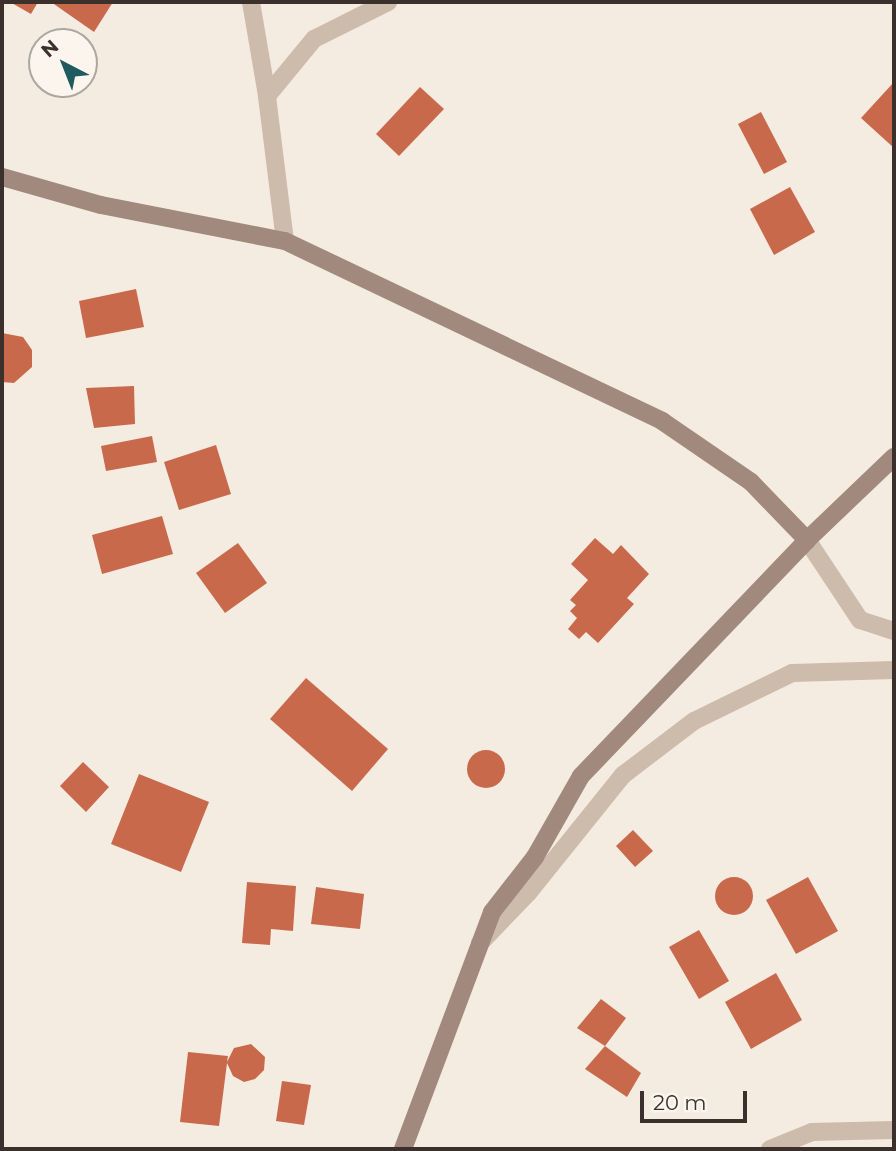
<!DOCTYPE html>
<html>
<head>
<meta charset="utf-8">
<style>
  body { margin:0 }
  #map { position:relative; width:896px; height:1151px; overflow:hidden; background:#f4ebe1; font-family:Montserrat,sans-serif }
  div>[style] { position:absolute }
  .building>* { inset:0; background:#c8694b }
  .round { border-radius:50% }
  .street>* { height:18px; margin:-9px; padding:0 9px; transform-origin:9px; border-radius:9px; background:#cdbbac }
  .secondary>* { height:18px; margin:-9px; padding:0 9px; transform-origin:9px; border-radius:9px; background:#a18a7d }
  span { translate:-50% -50%; white-space:nowrap; text-align:center; line-height:1.15; -webkit-text-stroke:5px #fbf5ee; paint-order:stroke }
  .frame { position:absolute; inset:0; border:4px solid #3b302b; pointer-events:none }
  .north { position:absolute; left:28px; top:28px; width:70px; height:70px; box-sizing:border-box; background:#fbf5ee; border:2px solid #aea6a0; border-radius:50%; rotate:318deg; font-size:19px; font-weight:700; line-height:28px; text-align:center; color:#3b302b }
  .north::after { content:''; display:block; margin:auto; width:24px; height:32px; background:#1f5a5e; clip-path:polygon(50% 0,100% 100%,50% 72%,0 100%) }
  .scale { position:absolute; left:640px; top:1091px; width:107px; height:32px; box-sizing:border-box; border:4px solid #3b302b; border-top:0; padding-left:9px; font-size:21px; line-height:24px; white-space:nowrap; color:#3b302b; -webkit-text-stroke:5px #fbf5ee; paint-order:stroke }
</style>
</head>
<body>
<div id="map">
  <div class="building">
    <div style="clip-path:polygon(10px 2px,38px 2px,31px 14px)"></div>
    <div style="clip-path:polygon(51px 2px,113px 2px,94px 32px)"></div>
    <div style="clip-path:polygon(894px 82px,894px 148px,861px 118px)"></div>
    <div style="clip-path:polygon(420px 87px,444px 109px,399px 156px,376px 134px)"></div>
    <div style="clip-path:polygon(761px 112px,787px 162px,764px 174px,738px 124px)"></div>
    <div style="clip-path:polygon(790px 187px,815px 232px,774px 255px,750px 209px)"></div>
    <div style="clip-path:polygon(136px 289px,144px 327px,86px 338px,79px 301px)"></div>
    <div style="clip-path:polygon(2px 333px,23px 337px,32px 350px,32px 367px,14px 383px,2px 382px)"></div>
    <div style="clip-path:polygon(134px 386px,135px 424px,94px 428px,86px 388px)"></div>
    <div style="clip-path:polygon(152px 436px,157px 462px,106px 471px,101px 446px)"></div>
    <div style="clip-path:polygon(216px 445px,231px 494px,179px 510px,164px 462px)"></div>
    <div style="clip-path:polygon(162px 516px,173px 554px,102px 574px,92px 535px)"></div>
    <div style="clip-path:polygon(595px 538px,613px 554px,621px 545px,649px 574px,627px 598px,634px 604px,598px 643px,586px 632px,579px 639px,568px 629px,577px 618px,570px 611px,576px 605px,570px 600px,588px 580px,571px 564px)"></div>
    <div style="clip-path:polygon(238px 543px,267px 583px,225px 613px,196px 573px)"></div>
    <div style="clip-path:polygon(306px 678px,388px 749px,352px 791px,270px 719px)"></div>
    <div class="round" style="left:467px;top:750px;width:38px;height:38px"></div>
    <div style="clip-path:polygon(83px 762px,109px 787px,86px 812px,60px 786px)"></div>
    <div style="clip-path:polygon(139px 774px,209px 802px,181px 872px,111px 844px)"></div>
    <div style="clip-path:polygon(633px 830px,653px 851px,635px 867px,616px 846px)"></div>
    <div style="clip-path:polygon(808px 877px,838px 931px,796px 954px,766px 900px)"></div>
    <div class="round" style="left:715px;top:877px;width:38px;height:38px"></div>
    <div style="clip-path:polygon(247px 882px,296px 886px,293px 931px,271px 929px,270px 945px,242px 943px)"></div>
    <div style="clip-path:polygon(316px 887px,364px 894px,360px 929px,311px 924px)"></div>
    <div style="clip-path:polygon(699px 930px,729px 981px,699px 999px,669px 947px)"></div>
    <div style="clip-path:polygon(776px 973px,802px 1020px,751px 1049px,725px 1002px)"></div>
    <div style="clip-path:polygon(601px 999px,626px 1018px,605px 1046px,577px 1028px)"></div>
    <div style="clip-path:polygon(251px 1044px,265px 1057px,264px 1070px,255px 1079px,244px 1082px,233px 1076px,227px 1063px,219px 1126px,180px 1122px,188px 1052px,228px 1056px,227px 1062px,234px 1048px)"></div>
    <div style="clip-path:polygon(605px 1046px,641px 1073px,627px 1097px,585px 1069px)"></div>
    <div style="clip-path:polygon(282px 1081px,311px 1085px,304px 1125px,276px 1121px)"></div>
  </div>
  <div class="street">
    <div style="left:251px;top:2px;width:95px;rotate:80.3deg"></div>
    <div style="left:285px;top:241px;width:146px;rotate:-97.1deg"></div>
    <div style="left:267px;top:96px;width:74px;rotate:-50.5deg"></div>
    <div style="left:314px;top:39px;width:83px;rotate:-26.6deg"></div>
    <div style="left:807px;top:540px;width:96px;rotate:56.5deg"></div>
    <div style="left:860px;top:620px;width:36px;rotate:18deg"></div>
    <div style="left:480px;top:943px;width:69px;rotate:-46.2deg"></div>
    <div style="left:528px;top:893px;width:151px;rotate:-51.2deg"></div>
    <div style="left:623px;top:775px;width:89px;rotate:-37.3deg"></div>
    <div style="left:694px;top:721px;width:109px;rotate:-26.1deg"></div>
    <div style="left:792px;top:673px;width:102px;rotate:-1.7deg"></div>
    <div style="left:770px;top:1149px;width:45px;rotate:-22deg"></div>
    <div style="left:812px;top:1132px;width:82px;rotate:-1.4deg"></div>
  </div>
  <div class="secondary">
    <div style="left:2px;top:177px;width:103px;rotate:15.8deg"></div>
    <div style="left:101px;top:205px;width:187px;rotate:11.1deg"></div>
    <div style="left:285px;top:241px;width:418px;rotate:25.5deg"></div>
    <div style="left:662px;top:421px;width:108px;rotate:34.4deg"></div>
    <div style="left:751px;top:482px;width:81px;rotate:46deg"></div>
    <div style="left:403px;top:1149px;width:253px;rotate:-69.4deg"></div>
    <div style="left:492px;top:912px;width:70px;rotate:-52deg"></div>
    <div style="left:535px;top:857px;width:93px;rotate:-60.4deg"></div>
    <div style="left:581px;top:776px;width:327px;rotate:-46.2deg"></div>
    <div style="left:807px;top:540px;width:120px;rotate:-43.7deg"></div>
  </div>
  <div class="frame"></div>
  <div class="north">N</div>
  <div class="scale">20 m</div>
</div>
</body>
</html>
